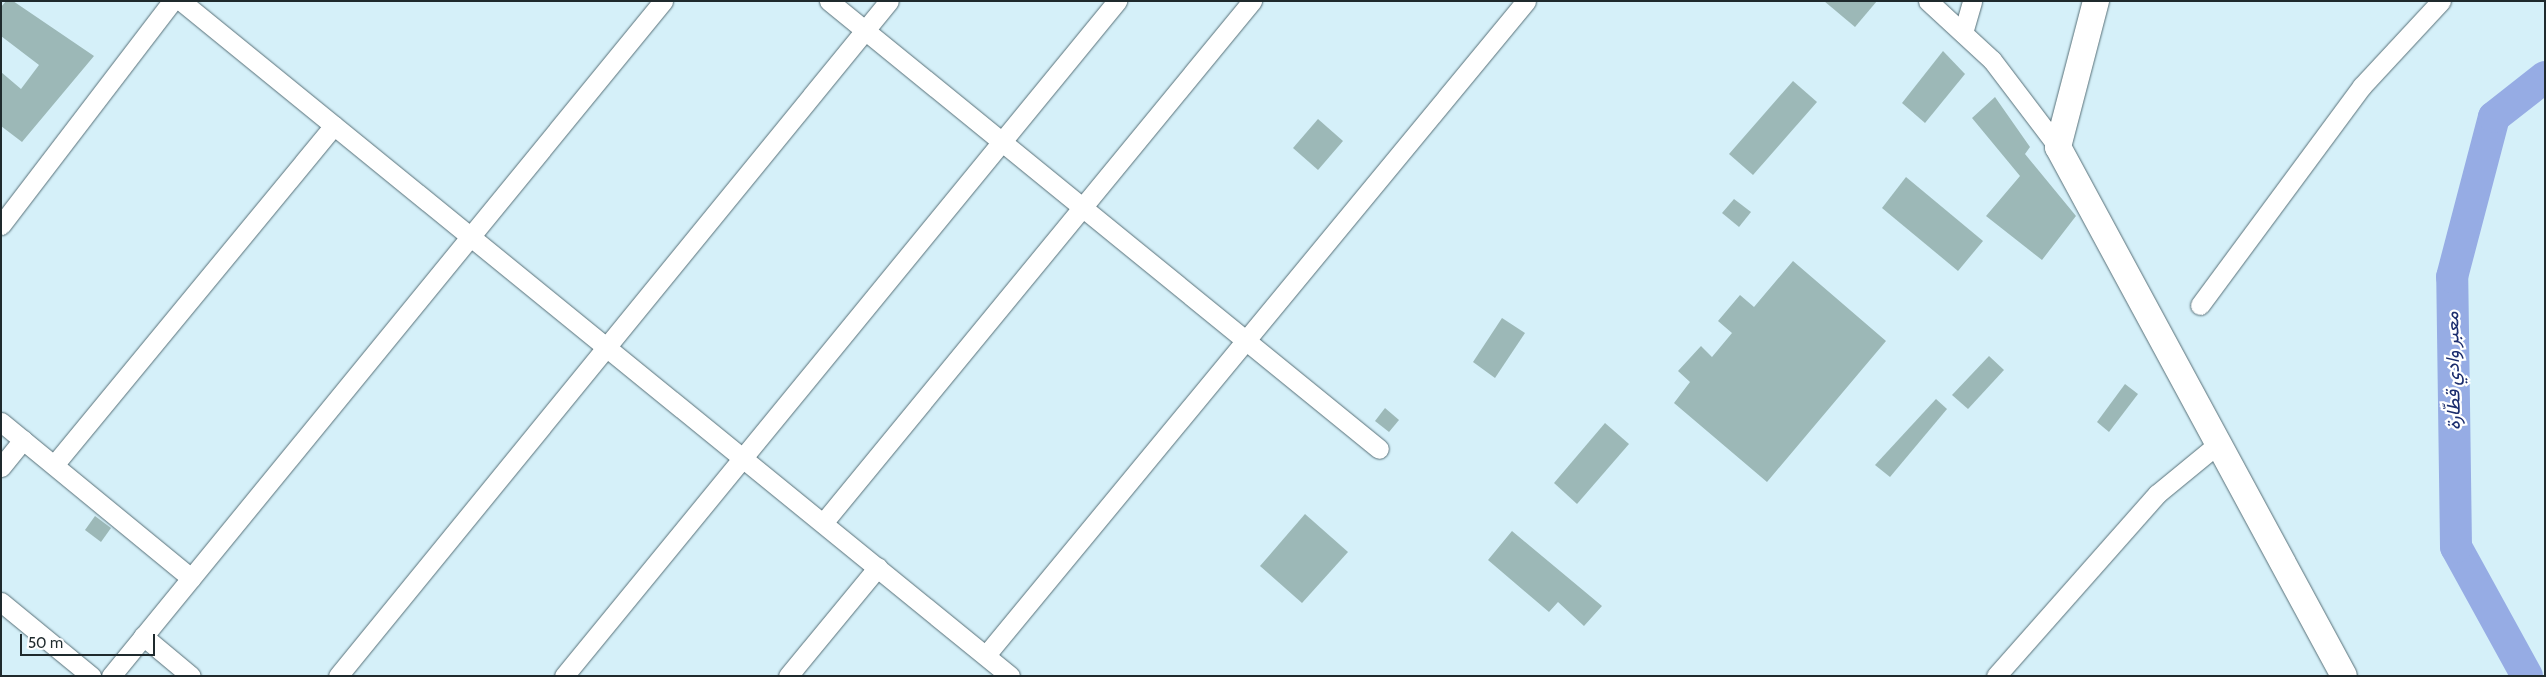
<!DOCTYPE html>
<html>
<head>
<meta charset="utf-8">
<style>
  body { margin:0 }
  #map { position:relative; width:2546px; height:677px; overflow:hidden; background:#d5f0f9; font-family:Cabin,Vazirmatn,sans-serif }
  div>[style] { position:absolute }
  .river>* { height:32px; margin:-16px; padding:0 16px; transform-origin:16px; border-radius:16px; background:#96ace4 }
  .building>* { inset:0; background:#9cb8b7 }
  .roads { filter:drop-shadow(0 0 1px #576f77) drop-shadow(0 0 1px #576f77) }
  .street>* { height:19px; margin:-9.5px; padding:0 9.5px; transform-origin:9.5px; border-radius:9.5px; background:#fff }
  .secondary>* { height:26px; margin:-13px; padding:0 13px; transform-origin:13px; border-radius:13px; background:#fff }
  span { translate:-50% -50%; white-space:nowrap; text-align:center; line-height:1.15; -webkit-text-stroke:4.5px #fff; paint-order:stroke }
  .water-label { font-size:19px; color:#1a2c6d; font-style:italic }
  .frame { position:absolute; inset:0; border:2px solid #1f2a2d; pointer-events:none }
  .scale { position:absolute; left:20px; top:634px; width:135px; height:22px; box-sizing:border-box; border:2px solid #1f2a2d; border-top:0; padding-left:6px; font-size:15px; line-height:18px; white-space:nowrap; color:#1f2a2d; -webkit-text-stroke:4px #fff; paint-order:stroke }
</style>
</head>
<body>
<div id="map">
  <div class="river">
    <div style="left:2527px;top:676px;width:147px;rotate:-118.8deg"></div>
    <div style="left:2456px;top:547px;width:270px;rotate:-90.8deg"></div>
    <div style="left:2452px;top:277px;width:165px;rotate:-75.3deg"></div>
    <div style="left:2494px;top:117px;width:65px;rotate:-38.1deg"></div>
  </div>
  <div class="building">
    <div style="clip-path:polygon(6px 1px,13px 1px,94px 56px,22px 142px,1px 126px,1px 72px,21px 89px,39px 65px,1px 36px,1px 7px)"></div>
    <div style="clip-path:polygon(1824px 1px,1877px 1px,1855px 27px)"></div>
    <div style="clip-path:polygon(1943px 51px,1965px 74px,1925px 123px,1902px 103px)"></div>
    <div style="clip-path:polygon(1793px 81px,1817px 102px,1753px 175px,1729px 154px)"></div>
    <div style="clip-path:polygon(1995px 97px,2030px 147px,2025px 154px,2076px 216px,2042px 260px,1986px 216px,2020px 176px,1972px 118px)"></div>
    <div style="clip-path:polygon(1318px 119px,1343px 141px,1318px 170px,1293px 148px)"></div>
    <div style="clip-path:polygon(1906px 177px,1983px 241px,1958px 271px,1882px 208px)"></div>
    <div style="clip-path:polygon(1734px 199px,1751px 212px,1739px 227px,1722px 213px)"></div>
    <div style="clip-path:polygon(1793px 261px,1886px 341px,1767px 482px,1674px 403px,1690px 382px,1678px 371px,1701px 346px,1712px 357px,1732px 333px,1718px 321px,1740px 295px,1754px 307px)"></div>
    <div style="clip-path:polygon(1502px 318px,1525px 333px,1495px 378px,1473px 362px)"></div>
    <div style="clip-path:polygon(1989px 356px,2004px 370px,1968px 409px,1952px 395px)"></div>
    <div style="clip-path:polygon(2125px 384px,2138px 394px,2109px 432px,2097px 422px)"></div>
    <div style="clip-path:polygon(1936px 399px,1947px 409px,1890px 477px,1875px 465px)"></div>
    <div style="clip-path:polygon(1385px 408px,1399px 420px,1389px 432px,1375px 421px)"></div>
    <div style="clip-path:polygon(1605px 423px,1629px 444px,1577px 504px,1554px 483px)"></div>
    <div style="clip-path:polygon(1305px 514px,1348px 552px,1302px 603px,1260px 566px)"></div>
    <div style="clip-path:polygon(95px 516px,111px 528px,101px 542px,85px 530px)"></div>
    <div style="clip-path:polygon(1512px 531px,1602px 606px,1584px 626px,1558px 602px,1549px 612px,1488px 560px)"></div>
  </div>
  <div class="roads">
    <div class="street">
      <div style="left:181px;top:1px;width:1069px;rotate:39.15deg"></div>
      <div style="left:829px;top:1px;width:709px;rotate:39.16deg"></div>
      <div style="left:1928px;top:1px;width:87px;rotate:42.7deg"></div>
      <div style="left:1992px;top:60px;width:109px;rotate:52.8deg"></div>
      <div style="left:1963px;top:33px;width:33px;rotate:-74deg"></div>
      <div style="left:1px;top:225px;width:282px;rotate:-52.6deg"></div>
      <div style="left:2200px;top:305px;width:272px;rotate:-53.5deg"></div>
      <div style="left:2362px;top:86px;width:116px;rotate:-47.1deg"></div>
      <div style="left:1px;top:422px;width:246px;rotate:39.4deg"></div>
      <div style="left:54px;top:465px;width:440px;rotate:-50.5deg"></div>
      <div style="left:1px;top:467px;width:35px;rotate:-51deg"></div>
      <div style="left:823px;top:523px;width:676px;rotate:-50.59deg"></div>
      <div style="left:1px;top:602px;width:117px;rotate:39.4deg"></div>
      <div style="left:143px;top:636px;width:62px;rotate:39.8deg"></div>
      <div style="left:986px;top:655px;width:848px;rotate:-50.45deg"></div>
      <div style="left:111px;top:676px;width:872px;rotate:-50.72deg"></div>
      <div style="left:338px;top:676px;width:871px;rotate:-50.78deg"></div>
      <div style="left:564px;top:676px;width:873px;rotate:-50.67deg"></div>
      <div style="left:788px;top:676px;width:141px;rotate:-50.5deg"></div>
      <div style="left:1996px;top:676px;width:243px;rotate:-48.5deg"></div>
      <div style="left:2157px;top:494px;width:80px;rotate:-39.4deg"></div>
    </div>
    <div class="secondary">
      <div style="left:2096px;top:1px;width:151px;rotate:104.6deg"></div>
      <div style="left:2058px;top:147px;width:601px;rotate:61.6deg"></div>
    </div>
  </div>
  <div class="water-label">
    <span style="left:2453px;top:371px;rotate:-91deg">معبر وادي قطّارة</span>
  </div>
  <div class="frame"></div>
  <div class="scale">50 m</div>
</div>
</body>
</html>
